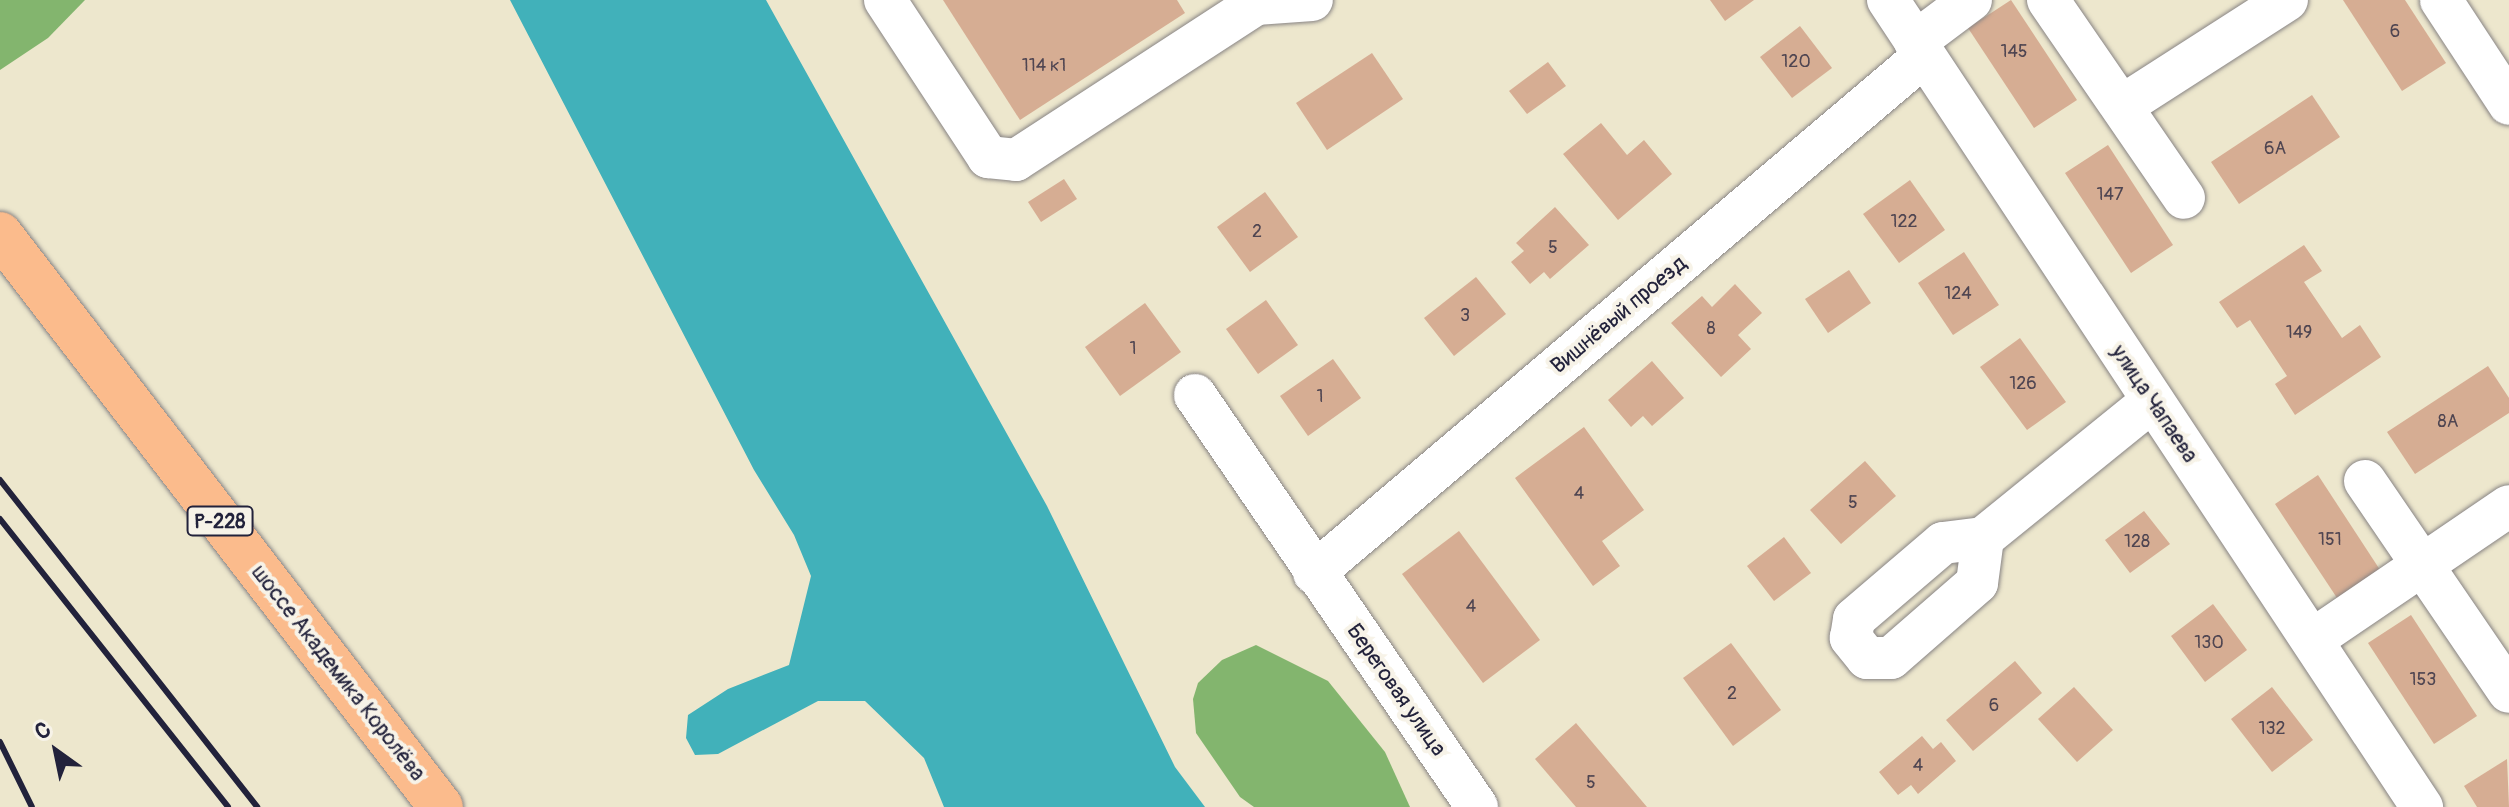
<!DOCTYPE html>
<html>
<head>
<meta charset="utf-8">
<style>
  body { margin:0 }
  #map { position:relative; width:2509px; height:807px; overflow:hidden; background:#ede7cd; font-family:Pangolin,sans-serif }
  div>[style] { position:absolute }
  .forest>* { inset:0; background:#83b56e }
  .water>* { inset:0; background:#41b1ba }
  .building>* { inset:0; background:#d6ad93 }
  .roads { filter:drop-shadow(0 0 2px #888484) drop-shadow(0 0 2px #888484) }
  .minor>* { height:42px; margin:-21px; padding:0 21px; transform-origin:21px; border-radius:21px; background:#fff }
  .highway>* { height:44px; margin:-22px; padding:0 22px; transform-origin:22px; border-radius:22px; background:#fbbb8c }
  .rail>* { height:6px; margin:-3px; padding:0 3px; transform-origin:3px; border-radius:3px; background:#22223b }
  span { translate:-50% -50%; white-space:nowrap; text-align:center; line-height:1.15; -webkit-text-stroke:8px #f7f3e8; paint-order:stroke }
  .number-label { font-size:18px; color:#4f4551 }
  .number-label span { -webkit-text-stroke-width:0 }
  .shield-label span { padding:2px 6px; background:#f7f3e8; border:2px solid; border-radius:6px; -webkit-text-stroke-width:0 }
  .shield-label { font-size:20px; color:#22223b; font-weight:700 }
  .street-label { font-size:22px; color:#22223b }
  .north { position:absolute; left:16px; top:711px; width:80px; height:80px; -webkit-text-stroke:6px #f7f3e8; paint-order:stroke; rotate:327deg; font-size:22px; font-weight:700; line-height:32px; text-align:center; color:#22223b }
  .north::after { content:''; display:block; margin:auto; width:28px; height:36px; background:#22223b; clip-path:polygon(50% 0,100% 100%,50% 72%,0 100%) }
</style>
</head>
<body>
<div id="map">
  <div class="forest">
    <div style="clip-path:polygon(0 0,85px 0,48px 38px,0 70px)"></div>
    <div style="clip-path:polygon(1256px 645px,1328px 681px,1385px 752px,1410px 807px,1254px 807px,1240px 797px,1196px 733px,1193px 699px,1198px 683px,1222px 660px)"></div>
  </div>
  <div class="water">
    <div style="clip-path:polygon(510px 0,766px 0,1047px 506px,1175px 767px,1205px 807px,944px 807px,924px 758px,865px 701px,818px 701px,718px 754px,695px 755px,686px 738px,688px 715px,728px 689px,789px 665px,811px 576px,794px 535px,754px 470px)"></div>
  </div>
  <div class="building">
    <div style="clip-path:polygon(943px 0,1177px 0,1185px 13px,1020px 120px)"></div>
    <div style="clip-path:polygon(1710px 0,1754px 0,1725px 21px)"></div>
    <div style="clip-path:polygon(2011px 0,2077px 100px,2034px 128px,1968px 28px)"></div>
    <div style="clip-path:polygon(2343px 0,2405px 0,2446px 63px,2402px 91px)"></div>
    <div style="clip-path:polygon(1800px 26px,1832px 68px,1792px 98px,1760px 57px)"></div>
    <div style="clip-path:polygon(1372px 53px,1403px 99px,1327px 150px,1296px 103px)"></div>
    <div style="clip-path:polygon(1548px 62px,1566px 86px,1527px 114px,1509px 91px)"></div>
    <div style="clip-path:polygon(2312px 95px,2340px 137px,2239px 204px,2211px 162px)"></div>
    <div style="clip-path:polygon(1601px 123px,1627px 155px,1644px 140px,1672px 174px,1618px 220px,1563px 154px)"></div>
    <div style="clip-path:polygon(2108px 145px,2173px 245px,2131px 273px,2065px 173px)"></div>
    <div style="clip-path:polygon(1064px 179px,1077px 199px,1041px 222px,1028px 202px)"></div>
    <div style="clip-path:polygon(1910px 180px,1945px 230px,1899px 263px,1863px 214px)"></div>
    <div style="clip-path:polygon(1265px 192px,1298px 237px,1250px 272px,1217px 227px)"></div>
    <div style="clip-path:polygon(1555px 207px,1589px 245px,1550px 279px,1544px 272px,1530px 284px,1511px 262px,1524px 251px,1516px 243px)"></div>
    <div style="clip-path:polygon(2304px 245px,2322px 271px,2304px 282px,2342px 338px,2360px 325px,2381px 357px,2295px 415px,2275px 384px,2287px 376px,2250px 320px,2237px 328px,2219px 302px)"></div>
    <div style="clip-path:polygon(1964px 252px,1999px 305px,1953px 335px,1918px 283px)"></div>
    <div style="clip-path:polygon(1849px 270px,1871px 303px,1828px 333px,1805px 299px)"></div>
    <div style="clip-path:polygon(1476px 277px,1506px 314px,1454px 356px,1424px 318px)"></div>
    <div style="clip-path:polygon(1735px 284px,1762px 313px,1738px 335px,1751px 349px,1721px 377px,1671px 323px,1702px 296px,1712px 307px)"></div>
    <div style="clip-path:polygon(1266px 300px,1298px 345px,1258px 374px,1226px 329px)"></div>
    <div style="clip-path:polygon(1145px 303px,1181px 352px,1120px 396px,1085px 347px)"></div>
    <div style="clip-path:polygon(2020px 338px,2066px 402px,2027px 430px,1980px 367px)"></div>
    <div style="clip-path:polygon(1333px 359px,1361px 398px,1308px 436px,1280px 396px)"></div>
    <div style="clip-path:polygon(1652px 361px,1684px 398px,1652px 426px,1643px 416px,1631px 427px,1608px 400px)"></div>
    <div style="clip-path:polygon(2488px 366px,2509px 398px,2509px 413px,2415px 474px,2387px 432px)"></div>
    <div style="clip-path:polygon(1584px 427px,1644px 510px,1602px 541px,1620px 566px,1593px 586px,1515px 478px)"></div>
    <div style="clip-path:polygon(1865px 461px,1896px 496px,1841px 544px,1810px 510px)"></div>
    <div style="clip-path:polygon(2318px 475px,2384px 576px,2341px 604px,2275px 504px)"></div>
    <div style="clip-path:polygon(2144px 511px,2170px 544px,2130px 573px,2105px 540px)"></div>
    <div style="clip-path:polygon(1459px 531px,1540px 640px,1483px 683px,1402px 574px)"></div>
    <div style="clip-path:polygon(1784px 537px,1811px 573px,1774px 601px,1747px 566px)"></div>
    <div style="clip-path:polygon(2213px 604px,2247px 650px,2205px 682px,2171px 636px)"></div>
    <div style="clip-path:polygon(2411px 615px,2477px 716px,2434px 744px,2368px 643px)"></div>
    <div style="clip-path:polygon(1731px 643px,1781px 710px,1733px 746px,1683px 678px)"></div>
    <div style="clip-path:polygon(2015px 661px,2042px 693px,1973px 751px,1946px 720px)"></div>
    <div style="clip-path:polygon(2074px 687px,2113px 730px,2077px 762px,2038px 719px)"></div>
    <div style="clip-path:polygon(2272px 687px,2313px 740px,2272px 772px,2231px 719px)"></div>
    <div style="clip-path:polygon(1576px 723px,1647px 807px,1576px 807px,1535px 759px)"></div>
    <div style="clip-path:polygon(1922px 736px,1933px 749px,1941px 742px,1956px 761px,1918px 794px,1911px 785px,1898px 795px,1879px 772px)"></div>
    <div style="clip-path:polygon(2507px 759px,2509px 807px,2477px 807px,2464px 786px)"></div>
  </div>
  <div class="roads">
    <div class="minor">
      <div style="left:885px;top:0;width:188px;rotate:56.7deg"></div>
      <div style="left:988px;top:157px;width:28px;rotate:6deg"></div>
      <div style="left:1016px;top:160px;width:286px;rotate:-33deg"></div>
      <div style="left:1256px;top:4px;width:56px;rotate:-4.1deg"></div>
      <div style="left:1888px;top:0;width:968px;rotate:56.51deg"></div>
      <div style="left:2048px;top:0;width:240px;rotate:55.5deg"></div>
      <div style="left:2441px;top:0;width:124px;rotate:56.8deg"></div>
      <div style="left:1915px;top:42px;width:70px;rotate:-36.9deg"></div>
      <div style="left:2122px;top:106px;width:196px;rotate:-32.7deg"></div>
      <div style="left:1195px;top:395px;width:499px;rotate:55.6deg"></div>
      <div style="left:2365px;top:481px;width:255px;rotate:55.7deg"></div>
      <div style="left:1983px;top:538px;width:45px;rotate:97.6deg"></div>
      <div style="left:1977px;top:583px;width:114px;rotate:138.9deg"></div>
      <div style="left:1891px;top:658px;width:24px;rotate:180deg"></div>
      <div style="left:1867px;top:658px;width:26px;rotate:-129deg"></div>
      <div style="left:1851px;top:638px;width:19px;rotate:-81deg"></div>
      <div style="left:1854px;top:619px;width:117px;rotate:-40.5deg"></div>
      <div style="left:1943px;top:543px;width:40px;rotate:-7.1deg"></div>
      <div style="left:1983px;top:538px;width:218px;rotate:-39deg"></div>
      <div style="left:1314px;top:573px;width:800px;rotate:-40.28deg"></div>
      <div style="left:2312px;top:640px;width:238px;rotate:-34.2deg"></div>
    </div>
    <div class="highway">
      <div style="left:0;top:234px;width:723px;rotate:52.42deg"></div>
    </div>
  </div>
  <div class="rail">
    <div style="left:0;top:480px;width:416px;rotate:51.8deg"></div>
    <div style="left:0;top:519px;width:367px;rotate:51.6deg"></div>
    <div style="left:0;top:742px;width:72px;rotate:63.8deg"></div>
  </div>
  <div class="number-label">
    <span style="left:2395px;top:32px">6</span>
    <span style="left:2014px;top:52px">145</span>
    <span style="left:1796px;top:62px">120</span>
    <span style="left:1044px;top:66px">114 к1</span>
    <span style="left:2275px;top:149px">6А</span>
    <span style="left:2110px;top:195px">147</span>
    <span style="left:1904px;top:222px">122</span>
    <span style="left:1257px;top:232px">2</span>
    <span style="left:1553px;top:248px">5</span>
    <span style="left:1958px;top:294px">124</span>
    <span style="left:1465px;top:316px">3</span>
    <span style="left:1711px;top:329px">8</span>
    <span style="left:2299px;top:333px">149</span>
    <span style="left:1133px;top:349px">1</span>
    <span style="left:2023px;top:384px">126</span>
    <span style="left:1320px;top:397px">1</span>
    <span style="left:2448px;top:422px">8А</span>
    <span style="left:1579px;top:494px">4</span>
    <span style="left:1853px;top:503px">5</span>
    <span style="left:2330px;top:540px">151</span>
    <span style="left:2137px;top:542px">128</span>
    <span style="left:1471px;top:607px">4</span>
    <span style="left:2209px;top:643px">130</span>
    <span style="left:2423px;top:680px">153</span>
    <span style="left:1732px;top:694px">2</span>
    <span style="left:1994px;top:706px">6</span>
    <span style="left:2272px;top:729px">132</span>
    <span style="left:1918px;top:766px">4</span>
    <span style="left:1591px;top:783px">5</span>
  </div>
  <div class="shield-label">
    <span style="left:220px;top:521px">Р-228</span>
  </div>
  <div class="street-label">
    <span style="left:1619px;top:315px;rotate:-40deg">Вишнёвый проезд</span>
    <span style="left:2154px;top:404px;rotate:56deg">улица Чапаева</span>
    <span style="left:338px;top:673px;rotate:52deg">шоссе Академика Королёва</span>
    <span style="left:1396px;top:690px;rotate:55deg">Береговая улица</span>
  </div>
  <div class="north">С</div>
</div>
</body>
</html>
